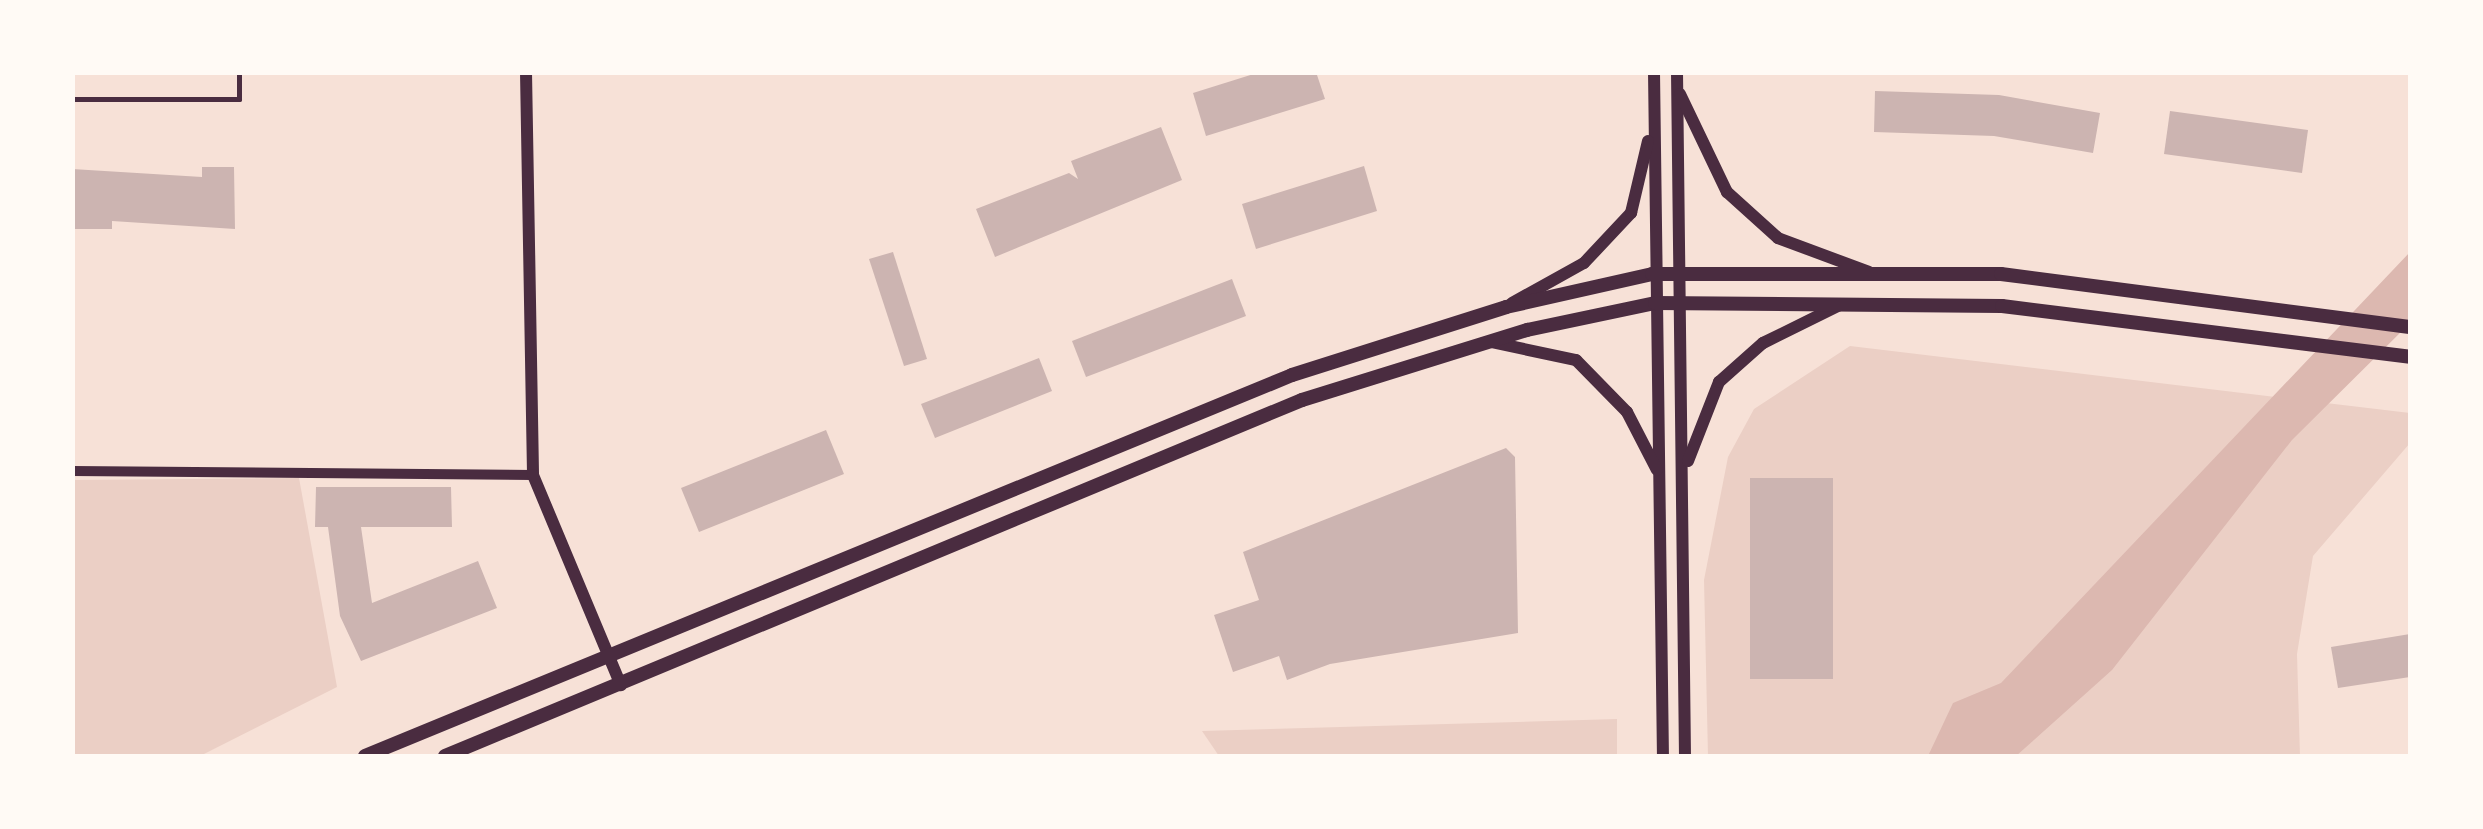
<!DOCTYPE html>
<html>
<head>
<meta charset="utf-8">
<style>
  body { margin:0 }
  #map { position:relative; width:2483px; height:829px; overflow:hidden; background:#f7e1d7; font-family:Inter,sans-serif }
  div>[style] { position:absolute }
  .green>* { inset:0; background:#ebcfc5 }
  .water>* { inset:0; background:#dcb8b0 }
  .building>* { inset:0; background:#ccb4b1 }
  .service>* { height:5px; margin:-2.5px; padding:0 2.5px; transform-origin:2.5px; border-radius:2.5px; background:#4a2c40 }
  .minor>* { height:10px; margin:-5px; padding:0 5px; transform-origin:5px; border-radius:5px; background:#4a2c40 }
  .tertiary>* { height:12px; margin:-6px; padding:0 6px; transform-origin:6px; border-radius:6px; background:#4a2c40 }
  .secondary>* { height:14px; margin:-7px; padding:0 7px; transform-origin:7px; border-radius:7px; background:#4a2c40 }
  span { translate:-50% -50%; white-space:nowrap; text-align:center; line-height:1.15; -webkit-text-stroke:10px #fffaf5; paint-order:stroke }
  .frame { position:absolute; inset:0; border:75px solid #fffaf5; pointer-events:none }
</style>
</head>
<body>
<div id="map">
  <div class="green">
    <div style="clip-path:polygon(1850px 346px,2410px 413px,2410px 443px,2313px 556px,2297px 654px,2300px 756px,1708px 756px,1704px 580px,1728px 457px,1754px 409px)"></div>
    <div style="clip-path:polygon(299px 478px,337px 687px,200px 756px,73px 756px,73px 480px)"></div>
    <div style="clip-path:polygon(1617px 719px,1617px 756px,1219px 756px,1202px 731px)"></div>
  </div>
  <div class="water">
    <div style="clip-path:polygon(2410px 252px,2410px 323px,2292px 440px,2112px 670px,2016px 756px,1928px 756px,1953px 703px,2001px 683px)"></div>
  </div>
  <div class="building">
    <div style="clip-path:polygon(1260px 72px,1316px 72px,1325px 99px,1206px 136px,1193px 93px)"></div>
    <div style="clip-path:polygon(1875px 91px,1999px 95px,2100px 113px,2093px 153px,1994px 136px,1874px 132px)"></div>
    <div style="clip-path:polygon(2170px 111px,2308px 130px,2302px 173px,2164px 154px)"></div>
    <div style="clip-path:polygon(1161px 127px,1182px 180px,995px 257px,976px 209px,1069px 173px,1078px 179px,1071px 161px)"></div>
    <div style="clip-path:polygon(1364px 166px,1377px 211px,1256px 249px,1242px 204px)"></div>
    <div style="clip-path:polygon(202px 167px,234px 167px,235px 229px,112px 221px,112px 229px,72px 229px,72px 169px,202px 177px)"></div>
    <div style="clip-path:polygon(893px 252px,927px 359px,904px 366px,869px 259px)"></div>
    <div style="clip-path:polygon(1232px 279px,1246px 316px,1086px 377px,1072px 341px)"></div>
    <div style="clip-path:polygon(1039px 358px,1052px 391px,935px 438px,921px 404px)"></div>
    <div style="clip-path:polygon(826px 430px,844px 474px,699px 532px,681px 488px)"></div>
    <div style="clip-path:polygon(1506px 448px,1515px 457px,1518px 633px,1330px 664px,1287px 680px,1279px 656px,1233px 672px,1214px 615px,1259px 600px,1243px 552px)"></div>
    <div style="clip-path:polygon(1750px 478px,1833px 478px,1833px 679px,1750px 679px)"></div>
    <div style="clip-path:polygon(316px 487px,451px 487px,452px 527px,361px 527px,372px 603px,478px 561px,497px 608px,361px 661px,340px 616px,328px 527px,315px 527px)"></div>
    <div style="clip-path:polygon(2410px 634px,2410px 677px,2338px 688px,2331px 647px)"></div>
  </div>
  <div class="service">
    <div style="left:72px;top:99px;width:167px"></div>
    <div style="left:239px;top:99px;width:27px;rotate:-90deg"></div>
  </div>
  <div class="minor">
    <div style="left:72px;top:471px;width:461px;rotate:0.5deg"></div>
  </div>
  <div class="tertiary">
    <div style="left:526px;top:72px;width:403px;rotate:89deg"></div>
    <div style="left:533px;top:475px;width:228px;rotate:67.3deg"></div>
    <div style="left:1654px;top:72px;width:684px;rotate:89.25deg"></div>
    <div style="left:1677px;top:72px;width:684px;rotate:89.33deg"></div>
    <div style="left:1680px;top:94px;width:109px;rotate:64.4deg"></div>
    <div style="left:1727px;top:192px;width:69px;rotate:42deg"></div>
    <div style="left:1778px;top:238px;width:97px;rotate:20.5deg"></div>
    <div style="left:1512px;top:303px;width:82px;rotate:-29.1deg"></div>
    <div style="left:1584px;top:263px;width:69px;rotate:-46.8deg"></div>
    <div style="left:1631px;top:213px;width:74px;rotate:-76.7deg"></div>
    <div style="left:1491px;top:342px;width:87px;rotate:12deg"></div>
    <div style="left:1576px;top:360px;width:73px;rotate:45.6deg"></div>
    <div style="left:1627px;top:412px;width:65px;rotate:62.7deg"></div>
    <div style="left:1688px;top:461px;width:85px;rotate:-68.6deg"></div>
    <div style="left:1719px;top:382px;width:59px;rotate:-41.6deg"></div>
    <div style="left:1763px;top:343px;width:86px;rotate:-26.3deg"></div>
  </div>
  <div class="secondary">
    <div style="left:365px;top:756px;width:1002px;rotate:-22.34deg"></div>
    <div style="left:1292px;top:375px;width:225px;rotate:-17.6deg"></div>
    <div style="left:1506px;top:307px;width:150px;rotate:-12.7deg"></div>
    <div style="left:1652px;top:274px;width:349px"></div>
    <div style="left:2001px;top:274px;width:412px;rotate:7.4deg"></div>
    <div style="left:445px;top:756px;width:928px;rotate:-22.56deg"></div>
    <div style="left:1302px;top:400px;width:236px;rotate:-17.3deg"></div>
    <div style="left:1527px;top:330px;width:131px;rotate:-11.9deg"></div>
    <div style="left:1655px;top:303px;width:347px;rotate:0.5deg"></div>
    <div style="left:2002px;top:306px;width:411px;rotate:7.1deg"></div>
  </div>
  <div class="frame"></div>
</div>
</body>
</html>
